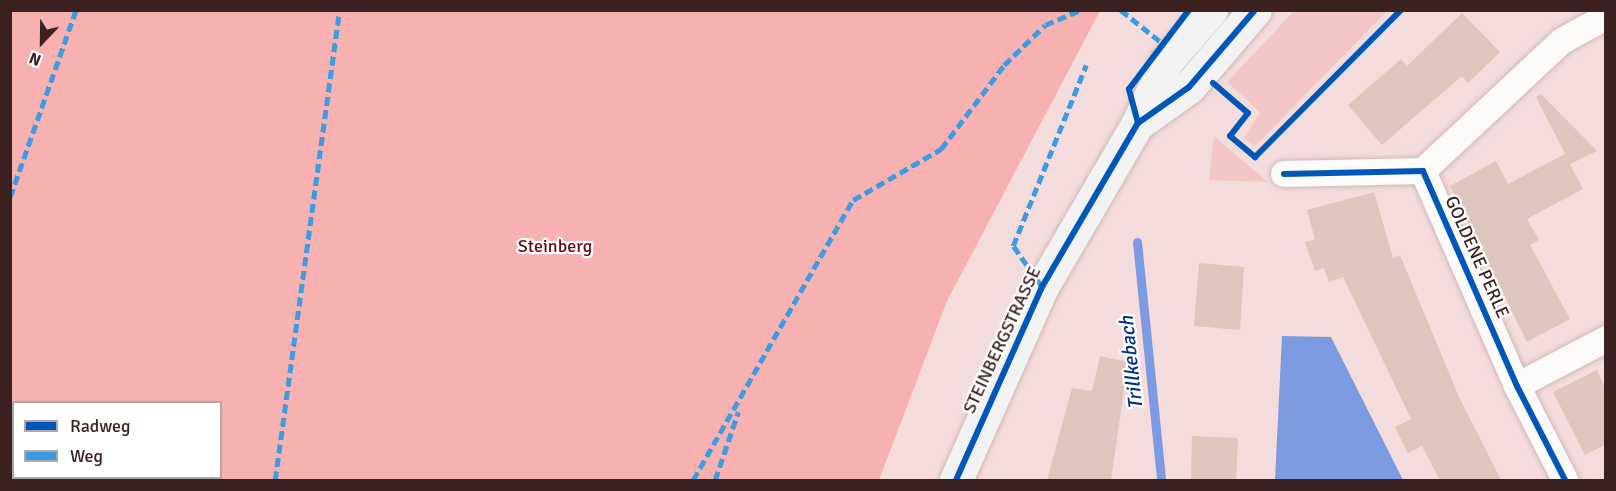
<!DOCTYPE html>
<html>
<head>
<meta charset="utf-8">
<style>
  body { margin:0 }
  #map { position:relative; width:1616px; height:491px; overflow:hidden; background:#f4dcdc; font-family:Signika,sans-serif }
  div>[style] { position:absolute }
  .green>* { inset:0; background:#f3c7c5 }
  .forest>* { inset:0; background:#f7b1b0 }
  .water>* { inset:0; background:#7c9ae1 }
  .stream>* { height:9px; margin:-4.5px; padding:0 4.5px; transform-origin:4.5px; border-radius:4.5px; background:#7c9ae1 }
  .building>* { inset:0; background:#dec5be }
  .roads { filter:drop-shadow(0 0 2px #d0b7b6) drop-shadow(0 0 2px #d0b7b6) }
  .street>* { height:26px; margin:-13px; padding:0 13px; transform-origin:13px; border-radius:13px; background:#fdfafa }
  .secondary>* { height:33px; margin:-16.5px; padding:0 16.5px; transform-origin:16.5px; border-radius:16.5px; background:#f2f2f2 }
  .quiet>* { height:4.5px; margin-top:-2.25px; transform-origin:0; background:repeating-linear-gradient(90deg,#3f9be0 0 9px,transparent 0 13.5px) }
  .cycleway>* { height:6px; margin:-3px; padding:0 3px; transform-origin:3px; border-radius:3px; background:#0057b8 }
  span { translate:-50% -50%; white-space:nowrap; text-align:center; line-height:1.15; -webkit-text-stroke:4.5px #fff; paint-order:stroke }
  .park-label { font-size:18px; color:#610c16 }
  .street-label { font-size:18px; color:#3b2120 }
  .water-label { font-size:20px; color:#012f88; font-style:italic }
  .frame { position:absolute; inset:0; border:12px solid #3b2120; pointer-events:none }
  .legend { position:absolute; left:12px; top:401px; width:210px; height:78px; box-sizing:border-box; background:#fff; border:2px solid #b1a6a6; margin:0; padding:8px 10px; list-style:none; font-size:18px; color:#3b2120 }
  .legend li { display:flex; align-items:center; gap:12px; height:30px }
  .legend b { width:30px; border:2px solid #b1a6a6 }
  .north { position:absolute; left:12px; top:12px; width:60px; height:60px; -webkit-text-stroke:4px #fff; paint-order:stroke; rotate:202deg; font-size:16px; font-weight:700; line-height:24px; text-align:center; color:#3b2120 }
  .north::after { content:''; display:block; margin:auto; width:21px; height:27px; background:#3b2120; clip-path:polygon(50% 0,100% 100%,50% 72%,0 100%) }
</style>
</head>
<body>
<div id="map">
  <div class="green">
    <div style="clip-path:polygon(1294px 11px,1387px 11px,1255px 146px,1244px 138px,1260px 112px,1227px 82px)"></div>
    <div style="clip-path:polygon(1214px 136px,1268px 182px,1209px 180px)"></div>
  </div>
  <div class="forest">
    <div style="clip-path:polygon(evenodd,10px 11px,11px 10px,1100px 11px,947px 301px,879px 480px,11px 480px,10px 11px,14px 402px,220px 402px,220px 478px,14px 478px,14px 402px)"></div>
  </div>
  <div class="water">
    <div style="clip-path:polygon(1282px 336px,1331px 337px,1403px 480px,1275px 480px)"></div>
  </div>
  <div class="stream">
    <div style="left:1137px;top:242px;width:239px;rotate:84.2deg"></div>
  </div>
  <div class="building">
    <div style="clip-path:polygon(1462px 13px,1500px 52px,1468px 83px,1462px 76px,1382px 145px,1348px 105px,1401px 59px,1407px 66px)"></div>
    <div style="clip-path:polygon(1541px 94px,1597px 151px,1570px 164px,1583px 189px,1527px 219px,1539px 240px,1530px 245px,1570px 319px,1527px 342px,1450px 186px,1496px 161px,1508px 184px,1565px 154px,1536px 97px)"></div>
    <div style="clip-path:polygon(1374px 192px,1393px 258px,1400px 255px,1459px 397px,1501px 480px,1440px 480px,1422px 446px,1408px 453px,1395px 427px,1411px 419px,1343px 277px,1329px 282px,1324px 268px,1315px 271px,1305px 242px,1315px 239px,1307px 210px)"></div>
    <div style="clip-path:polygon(1199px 263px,1244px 267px,1240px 330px,1194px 326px)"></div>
    <div style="clip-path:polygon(1100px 356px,1128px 362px,1111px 480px,1047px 480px,1072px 388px,1092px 391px)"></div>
    <div style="clip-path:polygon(1597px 370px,1605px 388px,1605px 445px,1585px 455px,1553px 392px)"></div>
    <div style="clip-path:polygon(1192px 436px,1238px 438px,1236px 480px,1191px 480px)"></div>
  </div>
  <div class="roads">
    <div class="street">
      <div style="left:1423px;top:171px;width:190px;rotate:-43.1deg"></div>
      <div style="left:1562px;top:41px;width:50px;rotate:-28.6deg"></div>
      <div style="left:1284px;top:174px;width:139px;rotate:-1.2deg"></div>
      <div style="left:1423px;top:171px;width:235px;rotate:66.4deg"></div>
      <div style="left:1517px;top:386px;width:106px;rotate:62.9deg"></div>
      <div style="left:1517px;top:386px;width:101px;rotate:-27.8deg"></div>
    </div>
    <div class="secondary">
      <div style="left:1140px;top:122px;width:60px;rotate:-35.5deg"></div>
      <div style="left:1189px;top:87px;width:101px;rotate:-49.4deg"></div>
      <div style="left:956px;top:480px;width:211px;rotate:-66deg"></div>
      <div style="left:1042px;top:287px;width:190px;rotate:-59.7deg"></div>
      <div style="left:1138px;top:123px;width:67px;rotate:-65.3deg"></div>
      <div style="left:1166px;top:62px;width:69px;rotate:-49.1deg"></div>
    </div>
  </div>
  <div class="quiet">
    <div style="left:1121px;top:10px;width:51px;rotate:38.7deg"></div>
    <div style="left:10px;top:197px;width:198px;rotate:-70.6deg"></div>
    <div style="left:1042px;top:287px;width:50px;rotate:-125.3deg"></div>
    <div style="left:1013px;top:246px;width:195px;rotate:-68deg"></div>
    <div style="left:275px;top:480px;width:474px;rotate:-82.2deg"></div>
    <div style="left:693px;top:480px;width:322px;rotate:-60.3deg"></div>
    <div style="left:853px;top:200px;width:102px;rotate:-30.1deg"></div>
    <div style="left:941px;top:149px;width:105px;rotate:-53.1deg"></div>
    <div style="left:1004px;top:65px;width:57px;rotate:-44.3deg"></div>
    <div style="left:1045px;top:25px;width:38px;rotate:-23deg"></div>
    <div style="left:715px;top:480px;width:72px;rotate:-71.3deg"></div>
  </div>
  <div class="cycleway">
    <div style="left:1213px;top:83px;width:46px;rotate:40.6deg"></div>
    <div style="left:1248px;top:113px;width:29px;rotate:128deg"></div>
    <div style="left:1230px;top:136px;width:33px;rotate:40deg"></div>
    <div style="left:1255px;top:157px;width:207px;rotate:-45.2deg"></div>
    <div style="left:1138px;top:123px;width:35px;rotate:-105deg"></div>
    <div style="left:1129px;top:89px;width:99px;rotate:-52.8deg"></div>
    <div style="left:1284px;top:174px;width:139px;rotate:-1.2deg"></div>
    <div style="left:1423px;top:171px;width:235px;rotate:66.4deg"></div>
    <div style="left:1517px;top:386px;width:106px;rotate:62.9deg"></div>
    <div style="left:956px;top:480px;width:211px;rotate:-66deg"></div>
    <div style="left:1042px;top:287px;width:190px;rotate:-59.7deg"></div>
    <div style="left:1138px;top:123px;width:62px;rotate:-35.2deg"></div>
    <div style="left:1189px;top:87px;width:101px;rotate:-49.4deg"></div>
  </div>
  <div class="park-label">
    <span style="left:555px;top:246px">Steinberg</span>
  </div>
  <div class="street-label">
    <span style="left:1477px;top:257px;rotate:66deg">GOLDENE PERLE</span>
    <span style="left:1002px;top:340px;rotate:-65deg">STEINBERGSTRASSE</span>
  </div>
  <div class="water-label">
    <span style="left:1131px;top:363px;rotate:-96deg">Trillkebach</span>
  </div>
  <div class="frame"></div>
  <ul class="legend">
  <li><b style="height:8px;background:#0057b8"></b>Radweg</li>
  <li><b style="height:8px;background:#3f9be0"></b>Weg</li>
  </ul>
  <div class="north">N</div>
</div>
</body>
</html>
